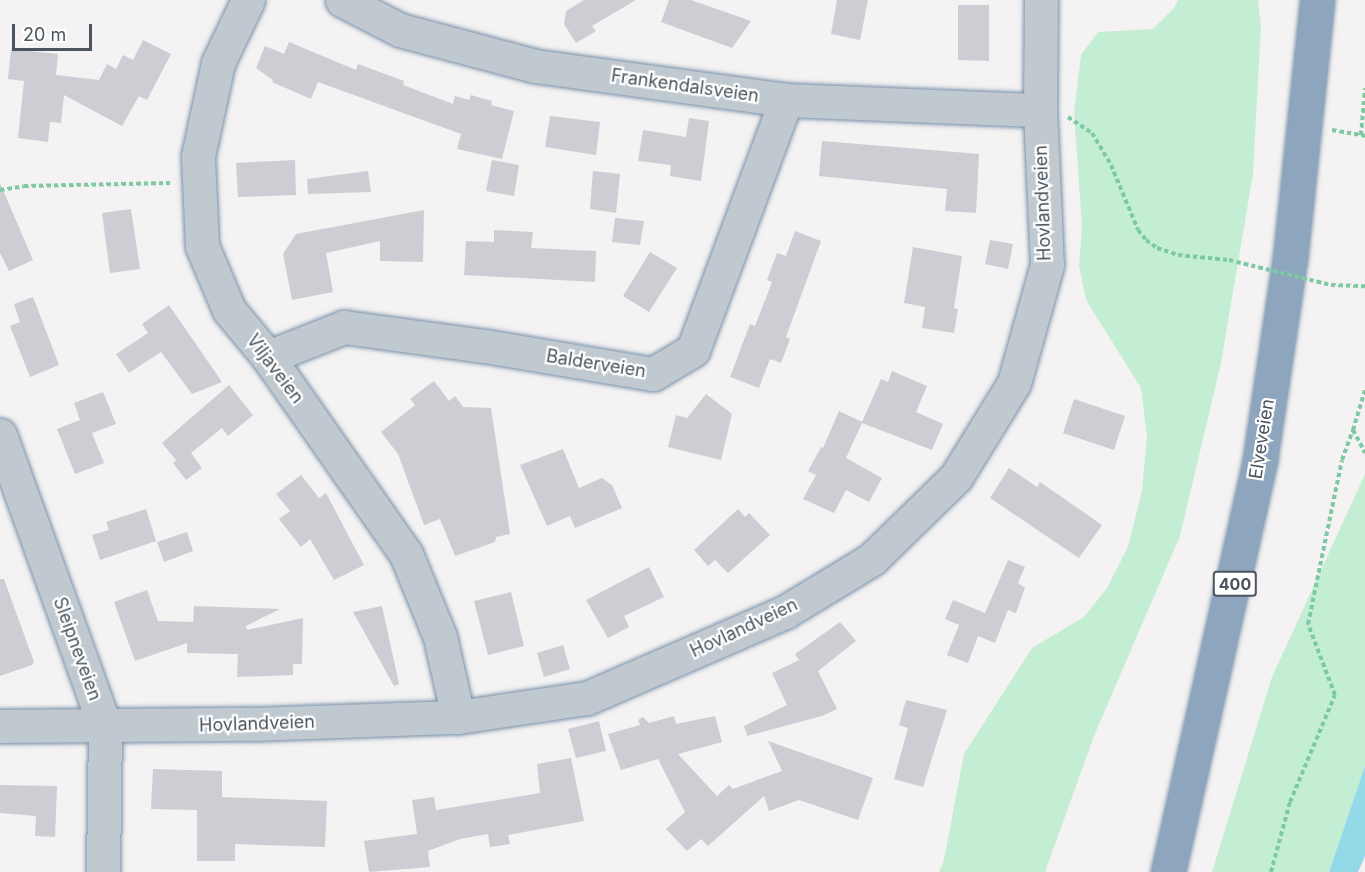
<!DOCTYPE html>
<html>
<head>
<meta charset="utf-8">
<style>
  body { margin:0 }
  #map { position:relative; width:1365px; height:872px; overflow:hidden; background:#f4f2f2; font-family:Inter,sans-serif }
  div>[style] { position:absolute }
  .green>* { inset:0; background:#c4eed3 }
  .water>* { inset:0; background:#93d9e8 }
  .building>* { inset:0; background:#ccced4 }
  .path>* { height:4px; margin-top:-2px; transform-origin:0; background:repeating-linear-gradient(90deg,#7dcaa2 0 4.5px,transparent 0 7.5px) }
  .roads { filter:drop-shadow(0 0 2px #7891a9) drop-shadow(0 0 2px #7891a9) }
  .minor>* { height:33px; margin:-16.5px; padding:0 16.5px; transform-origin:16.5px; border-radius:16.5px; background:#c0c9cf }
  .highway>* { height:33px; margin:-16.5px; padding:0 16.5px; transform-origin:16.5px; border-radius:16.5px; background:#8da5bd }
  .path-bridge>* { height:4px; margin-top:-2px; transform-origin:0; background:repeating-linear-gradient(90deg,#7dcaa2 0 4.5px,transparent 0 7.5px) }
  span { translate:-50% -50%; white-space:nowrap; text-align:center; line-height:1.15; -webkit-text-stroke:4.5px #fff; paint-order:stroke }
  .shield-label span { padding:2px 4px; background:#fff; border:2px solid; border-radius:4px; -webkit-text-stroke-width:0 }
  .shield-label { font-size:16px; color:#4a555e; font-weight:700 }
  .street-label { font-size:18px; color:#4a555e }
  .scale { position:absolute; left:12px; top:24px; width:80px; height:27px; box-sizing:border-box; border:3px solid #4a555e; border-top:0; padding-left:8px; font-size:18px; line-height:21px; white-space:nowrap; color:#4a555e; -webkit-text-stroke:4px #fff; paint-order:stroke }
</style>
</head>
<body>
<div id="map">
  <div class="green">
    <div style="clip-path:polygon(1178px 0,1258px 0,1261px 26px,1253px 174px,1221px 363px,1180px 536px,1094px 736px,1045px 872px,939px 872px,944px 860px,964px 754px,1032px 648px,1084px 617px,1107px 588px,1128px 547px,1142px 491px,1147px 437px,1141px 388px,1086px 300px,1079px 266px,1082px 226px,1074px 112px,1081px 55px,1098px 32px,1153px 29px,1174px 8px)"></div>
    <div style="clip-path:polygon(1365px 474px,1365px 766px,1329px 872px,1212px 872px,1272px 677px)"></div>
  </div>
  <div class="water">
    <div style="clip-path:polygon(1365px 766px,1365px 856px,1358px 872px,1329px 872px)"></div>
  </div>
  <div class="building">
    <div style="clip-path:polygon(584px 0,636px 0,592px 26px,596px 31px,576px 43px,564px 24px,566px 11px)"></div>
    <div style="clip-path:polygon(669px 0,691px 0,751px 21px,732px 48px,661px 22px)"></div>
    <div style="clip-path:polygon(837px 0,868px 0,860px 40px,831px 34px)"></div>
    <div style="clip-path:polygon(958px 5px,989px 5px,989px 61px,958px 60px)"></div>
    <div style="clip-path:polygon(143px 40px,171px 54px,147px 100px,139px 96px,122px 126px,64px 95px,61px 123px,50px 122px,48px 142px,18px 138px,24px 81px,8px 79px,11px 49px,58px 54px,56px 75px,99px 80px,107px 64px,116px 69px,123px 55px,133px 60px)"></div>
    <div style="clip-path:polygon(289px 42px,356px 70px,358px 64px,404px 81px,403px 85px,453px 104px,455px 96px,469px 100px,471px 95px,492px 101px,491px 105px,514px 111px,502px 159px,457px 149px,461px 134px,318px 82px,311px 99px,272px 82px,273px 80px,256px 68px,265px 46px,284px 54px)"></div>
    <div style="clip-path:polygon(550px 116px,600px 122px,596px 155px,545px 147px)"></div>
    <div style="clip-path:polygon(689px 118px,709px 121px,701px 181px,670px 176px,671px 165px,638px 161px,643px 130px,686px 137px)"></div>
    <div style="clip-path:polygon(822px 141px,979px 154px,976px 213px,945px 211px,947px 189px,819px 176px)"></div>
    <div style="clip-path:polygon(295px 160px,296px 195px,238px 197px,236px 163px)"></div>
    <div style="clip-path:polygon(492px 160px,519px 165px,514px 196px,486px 191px)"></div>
    <div style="clip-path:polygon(368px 171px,371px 192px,308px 194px,307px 179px)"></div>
    <div style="clip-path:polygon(593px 171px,620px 174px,616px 213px,590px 209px)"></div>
    <div style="clip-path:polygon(0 183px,33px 260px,9px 271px,0 253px)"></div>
    <div style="clip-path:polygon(131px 209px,140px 269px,110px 273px,102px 213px)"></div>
    <div style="clip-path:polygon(424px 210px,423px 262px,380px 261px,380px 241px,326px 253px,333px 292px,292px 300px,283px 254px,296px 234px)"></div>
    <div style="clip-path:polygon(615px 218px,644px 221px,640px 245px,612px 242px)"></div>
    <div style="clip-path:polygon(494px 230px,533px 232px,531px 248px,596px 251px,595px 282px,464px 275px,466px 241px,494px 242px)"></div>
    <div style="clip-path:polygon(795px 231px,821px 241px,786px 337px,790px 339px,781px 363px,770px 359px,759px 388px,730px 377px,750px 324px,755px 326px,772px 282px,767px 280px,777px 253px,786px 256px)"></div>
    <div style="clip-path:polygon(990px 240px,1013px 244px,1008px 269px,985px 264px)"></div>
    <div style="clip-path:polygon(913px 247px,962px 256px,954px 308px,958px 309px,954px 333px,922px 328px,925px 307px,904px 303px)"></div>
    <div style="clip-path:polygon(650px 252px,677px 268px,649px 312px,623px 296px)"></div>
    <div style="clip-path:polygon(33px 297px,59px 365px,30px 377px,10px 326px,20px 322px,14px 304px)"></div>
    <div style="clip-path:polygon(169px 305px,222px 382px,192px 394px,161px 352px,129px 373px,116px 354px,148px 333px,142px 324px)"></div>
    <div style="clip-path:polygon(892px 371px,927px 386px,916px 412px,943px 424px,932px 450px,862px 423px,846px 458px,882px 478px,869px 502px,846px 490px,834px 513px,803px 499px,816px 475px,808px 471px,821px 447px,823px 448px,839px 411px,862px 422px,881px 379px,888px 382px)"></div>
    <div style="clip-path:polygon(434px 381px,449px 401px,455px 396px,463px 407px,491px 408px,510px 534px,496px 537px,495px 542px,455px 556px,440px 519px,424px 525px,398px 454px,381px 432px,415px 405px,410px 399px)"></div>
    <div style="clip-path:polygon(229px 385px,253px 415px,228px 436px,222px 428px,191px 453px,202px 468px,186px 480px,173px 463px,176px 460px,162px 443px)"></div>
    <div style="clip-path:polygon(103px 392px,116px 424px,92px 433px,104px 463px,75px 474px,57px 429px,80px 420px,74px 403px)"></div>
    <div style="clip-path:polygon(706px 394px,732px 414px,721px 460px,668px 447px,676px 415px,687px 418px)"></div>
    <div style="clip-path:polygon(1074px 399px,1125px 416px,1114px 450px,1063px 433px)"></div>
    <div style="clip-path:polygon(563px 449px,579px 488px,602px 478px,612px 485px,622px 508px,575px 528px,570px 516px,547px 526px,520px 465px)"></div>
    <div style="clip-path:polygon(1009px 468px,1037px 487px,1040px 482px,1102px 525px,1079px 558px,990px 498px)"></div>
    <div style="clip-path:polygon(301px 475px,319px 498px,326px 493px,364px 565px,334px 580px,310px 539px,301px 547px,279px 519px,290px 511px,276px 494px)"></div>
    <div style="clip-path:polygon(146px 509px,156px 541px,100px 560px,92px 535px,109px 530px,106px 522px)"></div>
    <div style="clip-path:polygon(738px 509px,745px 517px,749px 513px,770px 535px,728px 573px,715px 560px,708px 566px,694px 550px)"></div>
    <div style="clip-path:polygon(187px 532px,193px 551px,164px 562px,157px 542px)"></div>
    <div style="clip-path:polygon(1008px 560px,1025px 567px,1018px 583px,1025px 588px,1016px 613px,1008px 610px,995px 643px,978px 636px,968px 663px,947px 655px,959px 625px,945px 619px,953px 600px,985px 613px)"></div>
    <div style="clip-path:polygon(649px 567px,664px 597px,624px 616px,629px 627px,608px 638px,586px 600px)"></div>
    <div style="clip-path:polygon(0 579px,4px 579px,34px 662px,32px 665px,0 676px)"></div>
    <div style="clip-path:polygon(147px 590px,158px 621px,193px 622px,194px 606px,280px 609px,246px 626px,247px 630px,303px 618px,302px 664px,293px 664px,293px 675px,237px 677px,238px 654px,187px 653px,187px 643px,135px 661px,114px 602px)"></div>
    <div style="clip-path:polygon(511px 592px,524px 646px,488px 655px,474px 601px)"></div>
    <div style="clip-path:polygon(382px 606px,399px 684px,394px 686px,353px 612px)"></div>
    <div style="clip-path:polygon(840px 622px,856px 641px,818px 671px,837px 709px,822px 716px,747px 736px,744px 726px,787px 705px,772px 673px,799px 660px,795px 654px)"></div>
    <div style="clip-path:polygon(563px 645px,570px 669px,544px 677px,537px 653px)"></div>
    <div style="clip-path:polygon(906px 700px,947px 710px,923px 787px,894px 779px,908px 728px,899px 725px)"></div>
    <div style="clip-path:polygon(674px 716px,676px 724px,715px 716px,722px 742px,678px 754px,717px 796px,729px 785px,733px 789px,782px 771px,768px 741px,873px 778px,858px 820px,799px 800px,769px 811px,764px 796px,708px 846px,701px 839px,687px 851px,666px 829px,685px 812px,658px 759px,621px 770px,608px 734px,640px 725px,638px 720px,643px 717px,649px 723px)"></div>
    <div style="clip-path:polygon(599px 721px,606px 751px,576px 758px,568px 729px)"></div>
    <div style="clip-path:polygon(571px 758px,584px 821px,508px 835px,510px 844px,490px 847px,488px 834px,460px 839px,428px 851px,430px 867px,369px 872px,364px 841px,417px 834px,412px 800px,434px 797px,436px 810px,540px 793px,537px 764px)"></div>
    <div style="clip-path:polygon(153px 769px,222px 771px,222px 797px,327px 801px,325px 847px,235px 844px,235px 861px,197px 861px,197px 810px,151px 809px)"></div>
    <div style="clip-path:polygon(0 785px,57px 786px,55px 837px,35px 836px,36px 816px,0 813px)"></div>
  </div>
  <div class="path">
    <div style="left:1068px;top:117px;width:29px;rotate:34deg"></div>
    <div style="left:1092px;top:133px;width:37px;rotate:59deg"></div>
    <div style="left:1111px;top:165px;width:70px;rotate:67.4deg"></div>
    <div style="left:1138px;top:230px;width:13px;rotate:51deg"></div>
    <div style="left:1146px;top:240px;width:14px;rotate:36deg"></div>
    <div style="left:1157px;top:248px;width:22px;rotate:18deg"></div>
    <div style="left:1178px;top:255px;width:51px;rotate:5.6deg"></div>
    <div style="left:1332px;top:130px;width:34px;rotate:10deg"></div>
    <div style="left:1361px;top:135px;width:47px;rotate:-85.1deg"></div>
    <div style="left:0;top:190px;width:24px;rotate:-9deg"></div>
    <div style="left:24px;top:186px;width:146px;rotate:-1.2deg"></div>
    <div style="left:1331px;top:285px;width:34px;rotate:2deg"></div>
    <div style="left:1365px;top:390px;width:42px;rotate:106.7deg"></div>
    <div style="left:1353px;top:430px;width:26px;rotate:62deg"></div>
    <div style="left:1271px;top:872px;width:73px;rotate:-74.8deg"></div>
    <div style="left:1290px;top:802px;width:116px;rotate:-67.2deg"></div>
    <div style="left:1335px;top:695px;width:76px;rotate:-110.8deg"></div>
    <div style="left:1308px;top:624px;width:167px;rotate:-78.3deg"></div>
    <div style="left:1342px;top:460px;width:32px;rotate:-70deg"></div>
  </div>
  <div class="roads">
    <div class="minor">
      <div style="left:248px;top:0;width:70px;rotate:115.5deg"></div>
      <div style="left:218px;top:63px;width:95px;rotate:102.1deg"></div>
      <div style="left:198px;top:156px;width:90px;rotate:87.5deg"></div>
      <div style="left:202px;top:246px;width:69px;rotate:67.1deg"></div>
      <div style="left:229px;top:310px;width:61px;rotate:50.3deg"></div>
      <div style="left:268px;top:357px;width:241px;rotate:55deg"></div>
      <div style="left:406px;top:554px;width:90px;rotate:67.7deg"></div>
      <div style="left:440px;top:637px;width:82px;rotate:77.3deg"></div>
      <div style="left:342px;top:0;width:65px;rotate:27.3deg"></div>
      <div style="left:400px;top:30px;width:140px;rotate:14.9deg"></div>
      <div style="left:535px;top:66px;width:253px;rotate:7.7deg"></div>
      <div style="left:786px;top:100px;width:254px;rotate:2.3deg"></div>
      <div style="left:268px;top:357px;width:82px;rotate:-21.5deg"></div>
      <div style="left:344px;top:327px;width:142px;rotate:7.7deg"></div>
      <div style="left:485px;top:346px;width:170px;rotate:9.5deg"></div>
      <div style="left:653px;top:374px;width:47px;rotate:-31deg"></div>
      <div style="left:693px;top:350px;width:267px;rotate:-69.6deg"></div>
      <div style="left:0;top:435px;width:310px;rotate:70.2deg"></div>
      <div style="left:105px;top:727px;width:145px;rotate:90.8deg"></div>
      <div style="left:0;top:726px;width:254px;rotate:-0.5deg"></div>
      <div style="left:254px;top:724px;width:204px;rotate:-2deg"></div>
      <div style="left:458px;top:717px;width:130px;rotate:-8.4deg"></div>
      <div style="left:587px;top:698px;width:216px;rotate:-23.5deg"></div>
      <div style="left:785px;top:612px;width:102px;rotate:-31.3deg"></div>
      <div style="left:872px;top:559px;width:117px;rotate:-44.3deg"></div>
      <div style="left:956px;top:477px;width:110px;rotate:-58.3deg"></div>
      <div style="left:1014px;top:383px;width:123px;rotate:-74.4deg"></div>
      <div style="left:1047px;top:265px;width:155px;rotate:-92.6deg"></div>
      <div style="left:1040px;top:110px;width:110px;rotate:-89.5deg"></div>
    </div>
    <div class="highway">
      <div style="left:1168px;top:872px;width:423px;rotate:-77.4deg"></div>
      <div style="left:1260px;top:459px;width:202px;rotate:-81.5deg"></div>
      <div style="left:1290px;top:259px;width:260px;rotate:-84deg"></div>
    </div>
  </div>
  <div class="path-bridge">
    <div style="left:1229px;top:260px;width:105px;rotate:13.8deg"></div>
  </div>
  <div class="shield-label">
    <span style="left:1235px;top:584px">400</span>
  </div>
  <div class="street-label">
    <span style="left:685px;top:86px;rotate:8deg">Frankendalsveien</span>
    <span style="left:1043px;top:203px;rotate:-92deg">Hovlandveien</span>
    <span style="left:596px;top:364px;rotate:9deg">Balderveien</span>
    <span style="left:275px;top:369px;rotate:53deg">Viljaveien</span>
    <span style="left:1262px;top:439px;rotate:-81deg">Elveveien</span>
    <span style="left:744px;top:628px;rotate:-25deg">Hovlandveien</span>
    <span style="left:77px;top:649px;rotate:70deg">Sleipneveien</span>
    <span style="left:257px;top:724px;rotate:-2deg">Hovlandveien</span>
  </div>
  <div class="scale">20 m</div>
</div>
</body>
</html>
